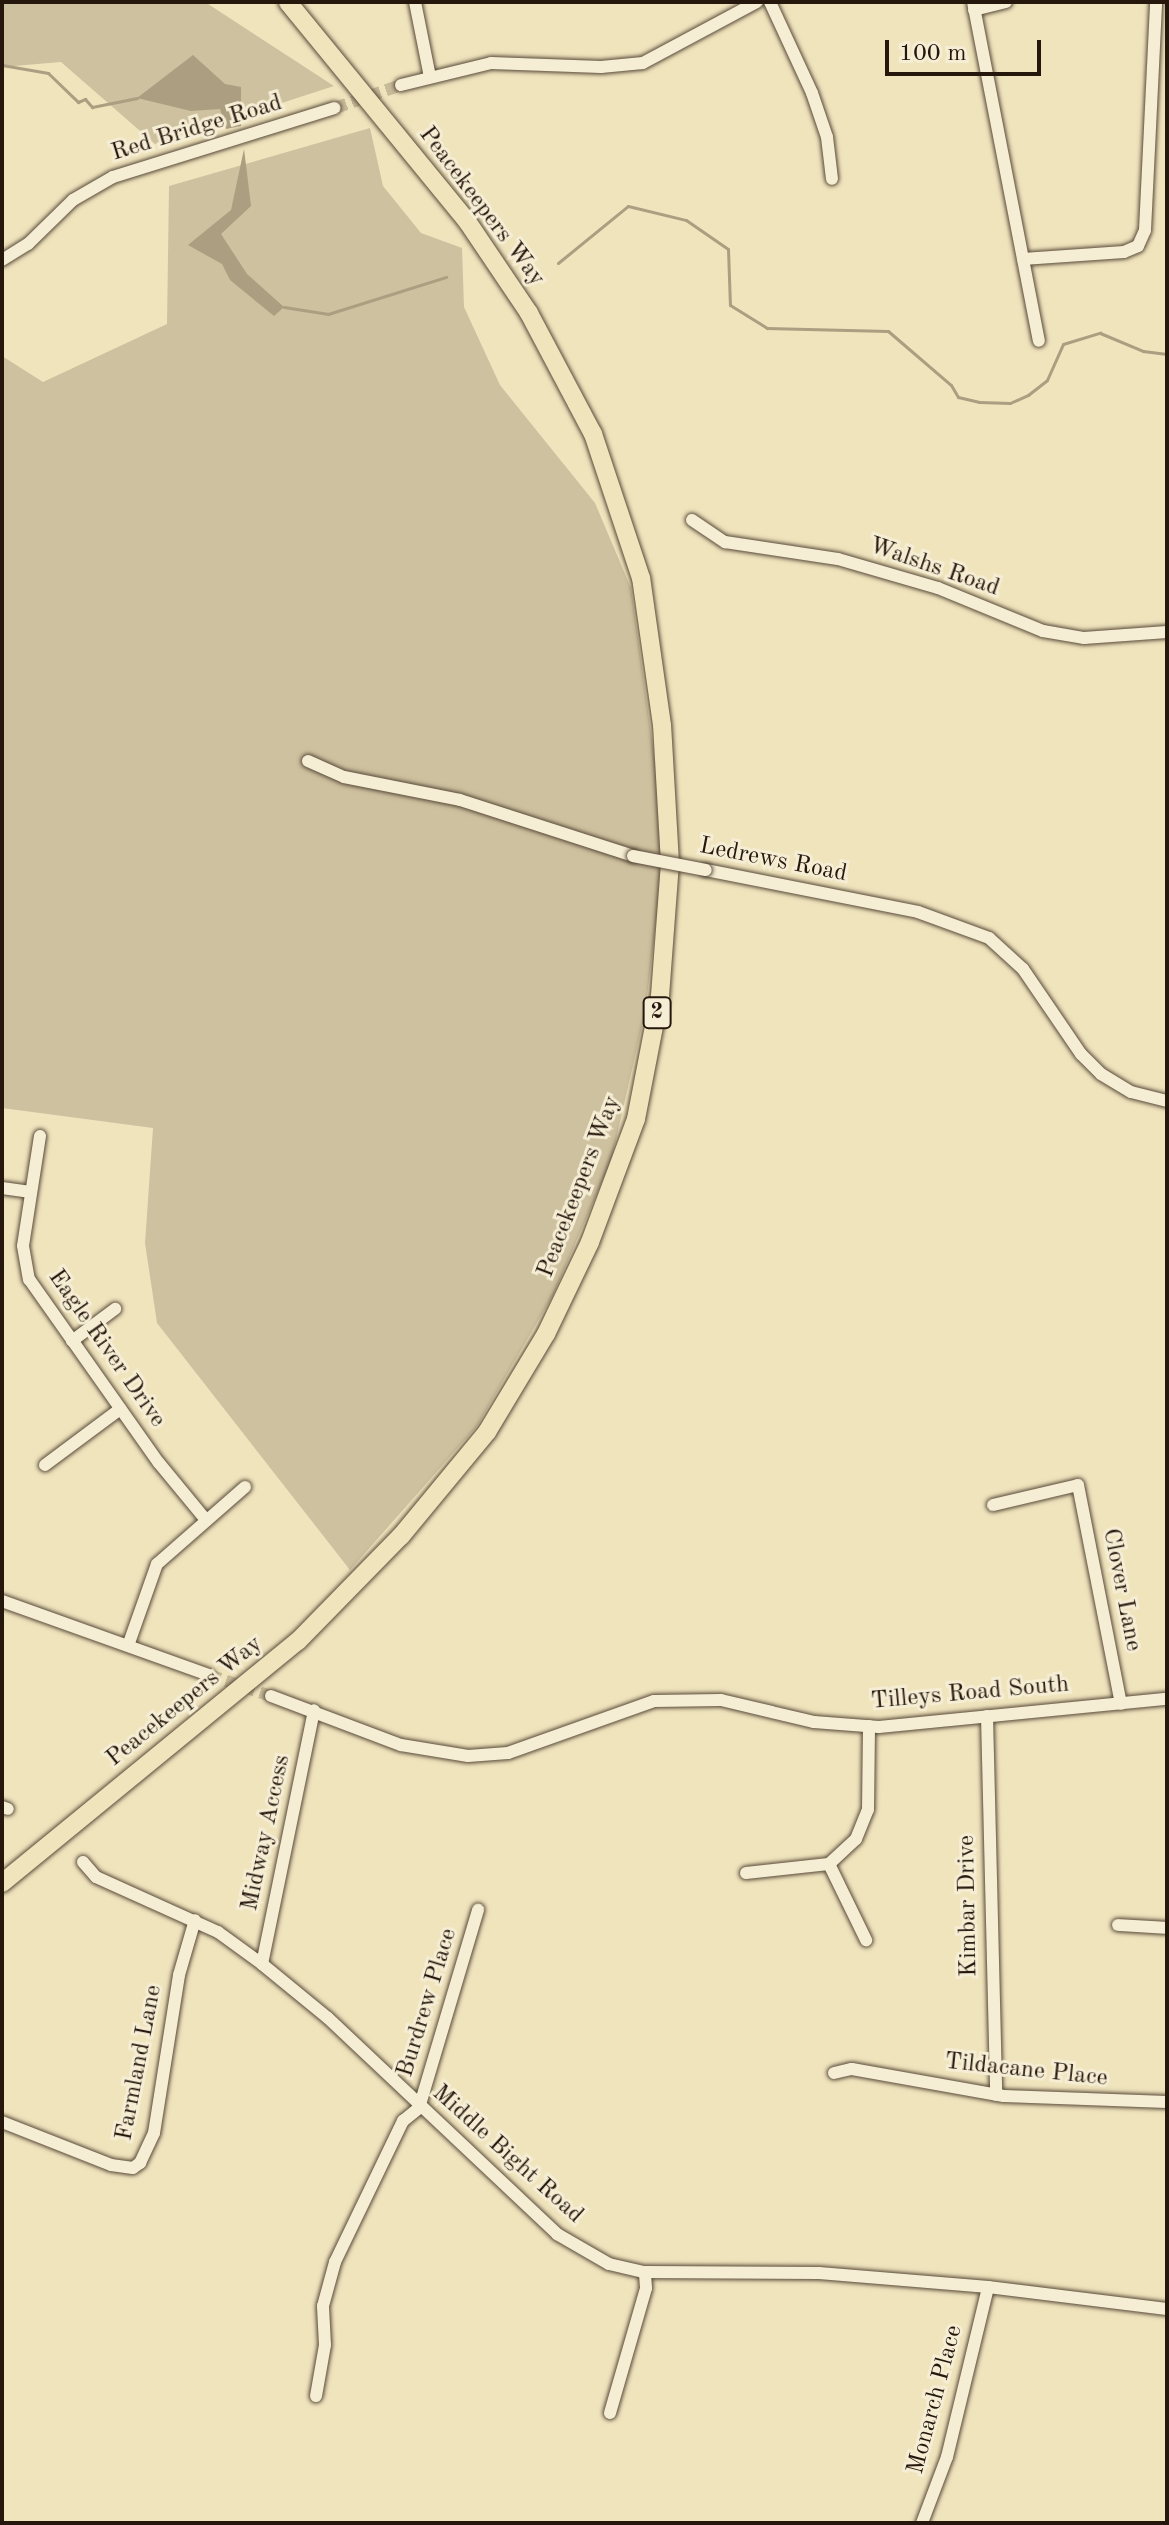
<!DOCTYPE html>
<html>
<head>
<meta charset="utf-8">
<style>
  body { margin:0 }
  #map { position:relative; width:1169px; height:2525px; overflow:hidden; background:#f0e4bd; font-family:"Old Standard TT",serif }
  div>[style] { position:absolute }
  .green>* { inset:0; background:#cec19f }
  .water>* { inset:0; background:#ab9e81 }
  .stream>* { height:3px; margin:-1.5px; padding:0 1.5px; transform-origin:1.5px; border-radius:1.5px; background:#ab9e81 }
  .minor-tunnel>* { height:12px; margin-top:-6px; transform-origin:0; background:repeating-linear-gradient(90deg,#c8bb9a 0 12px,transparent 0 18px) }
  .roads { filter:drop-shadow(0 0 2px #584a39) drop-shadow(0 0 2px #584a39) }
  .minor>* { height:12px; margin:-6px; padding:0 6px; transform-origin:6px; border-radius:6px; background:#f5edd4 }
  .highway>* { height:18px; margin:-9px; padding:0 9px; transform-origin:9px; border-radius:9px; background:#f0e4bd }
  .bridges { filter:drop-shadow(0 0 2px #584a39) drop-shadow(0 0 2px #584a39) }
  .minor-bridge>* { height:12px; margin:-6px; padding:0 6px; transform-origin:6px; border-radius:6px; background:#f5edd4 }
  span { translate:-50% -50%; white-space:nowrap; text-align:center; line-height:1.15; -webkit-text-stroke:6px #f5edd4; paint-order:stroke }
  .shield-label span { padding:2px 6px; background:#f5edd4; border:2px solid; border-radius:6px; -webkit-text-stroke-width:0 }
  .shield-label { font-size:22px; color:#26170d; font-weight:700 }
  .street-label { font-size:24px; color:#26170d }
  .frame { position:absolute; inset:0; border:4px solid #26170d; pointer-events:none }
  .scale { position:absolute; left:885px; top:40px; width:156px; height:36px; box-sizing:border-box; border:4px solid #26170d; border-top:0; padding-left:10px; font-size:24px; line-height:28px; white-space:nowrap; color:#26170d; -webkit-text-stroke:6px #f5edd4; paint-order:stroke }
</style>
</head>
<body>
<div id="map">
  <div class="green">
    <div style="clip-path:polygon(2px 2px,205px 2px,334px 86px,155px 144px,61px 62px,2px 67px)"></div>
    <div style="clip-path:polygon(370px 128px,383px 186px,421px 233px,462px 248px,464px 307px,500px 385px,595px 503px,631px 588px,656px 770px,662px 872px,645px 1013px,611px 1161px,553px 1295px,477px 1426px,350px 1570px,157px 1323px,145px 1243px,153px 1128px,2px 1108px,2px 356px,43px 382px,167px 324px,169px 186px)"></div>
  </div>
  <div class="water">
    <div style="clip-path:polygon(193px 55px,225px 84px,241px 87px,241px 126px,226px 129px,220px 109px,191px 111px,137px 98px)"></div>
    <div style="clip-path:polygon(244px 149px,251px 206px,221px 234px,247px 274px,284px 307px,274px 316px,230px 280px,222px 264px,188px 245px,231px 210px)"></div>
  </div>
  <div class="stream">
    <div style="left:2px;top:65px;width:47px;rotate:9.9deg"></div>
    <div style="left:48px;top:73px;width:42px;rotate:44deg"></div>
    <div style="left:78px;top:102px;width:8px;rotate:-23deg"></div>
    <div style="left:85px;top:99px;width:11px;rotate:49deg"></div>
    <div style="left:92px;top:107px;width:46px;rotate:-11.3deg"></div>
    <div style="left:558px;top:263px;width:90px;rotate:-39.2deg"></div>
    <div style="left:628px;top:206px;width:60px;rotate:13.6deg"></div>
    <div style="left:686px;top:220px;width:51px;rotate:34.6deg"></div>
    <div style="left:728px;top:249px;width:56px;rotate:88deg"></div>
    <div style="left:730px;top:305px;width:44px;rotate:31.9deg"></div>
    <div style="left:767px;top:328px;width:121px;rotate:1.4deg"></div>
    <div style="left:888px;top:331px;width:83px;rotate:40.6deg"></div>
    <div style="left:951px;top:385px;width:14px;rotate:60deg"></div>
    <div style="left:958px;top:397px;width:22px;rotate:13deg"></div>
    <div style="left:979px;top:402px;width:31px;rotate:2deg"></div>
    <div style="left:1010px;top:403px;width:20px;rotate:-24deg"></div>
    <div style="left:1028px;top:395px;width:24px;rotate:-38deg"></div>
    <div style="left:1047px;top:380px;width:39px;rotate:-66deg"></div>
    <div style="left:1063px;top:344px;width:39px;rotate:-17deg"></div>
    <div style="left:1100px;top:333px;width:47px;rotate:22.7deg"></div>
    <div style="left:1143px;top:351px;width:24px;rotate:7deg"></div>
    <div style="left:284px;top:307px;width:45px;rotate:9deg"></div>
    <div style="left:328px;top:314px;width:124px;rotate:-17.4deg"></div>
  </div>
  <div class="minor-tunnel">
    <div style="left:335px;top:108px;width:70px;rotate:-19.2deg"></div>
    <div style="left:209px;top:1675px;width:65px;rotate:18.7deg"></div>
  </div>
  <div class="roads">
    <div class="minor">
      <div style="left:415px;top:2px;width:76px;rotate:78.7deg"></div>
      <div style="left:770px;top:2px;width:100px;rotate:65.2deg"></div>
      <div style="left:812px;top:93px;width:46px;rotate:71.2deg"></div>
      <div style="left:827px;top:137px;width:42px;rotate:83.2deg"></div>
      <div style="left:973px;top:2px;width:345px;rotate:79deg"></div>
      <div style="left:974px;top:10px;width:33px;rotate:-14deg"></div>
      <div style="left:401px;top:85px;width:93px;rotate:-13.7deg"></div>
      <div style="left:491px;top:63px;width:110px;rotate:2.1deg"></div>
      <div style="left:601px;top:67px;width:42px;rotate:-5.4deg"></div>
      <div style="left:643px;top:63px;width:129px;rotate:-28.2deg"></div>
      <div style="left:1023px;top:259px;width:101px;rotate:-4deg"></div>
      <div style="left:1124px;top:252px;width:15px;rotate:-23deg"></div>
      <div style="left:1138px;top:246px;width:17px;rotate:-66deg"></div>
      <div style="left:1145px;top:230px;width:228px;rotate:-87.2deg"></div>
      <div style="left:2px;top:260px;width:31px;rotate:-32deg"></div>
      <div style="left:28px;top:244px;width:63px;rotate:-44.4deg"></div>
      <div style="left:73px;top:200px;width:46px;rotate:-29.9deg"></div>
      <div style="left:113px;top:177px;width:232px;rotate:-17.3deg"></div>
      <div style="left:692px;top:520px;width:40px;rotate:34deg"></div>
      <div style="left:725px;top:542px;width:114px;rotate:8.6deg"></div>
      <div style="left:838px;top:559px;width:104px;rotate:16.2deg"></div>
      <div style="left:938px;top:588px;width:113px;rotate:22.3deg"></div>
      <div style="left:1043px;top:631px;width:42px;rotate:9.7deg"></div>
      <div style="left:1084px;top:638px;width:83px;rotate:-4.1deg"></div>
      <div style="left:308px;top:761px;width:39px;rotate:24deg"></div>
      <div style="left:344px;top:777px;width:118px;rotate:11.2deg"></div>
      <div style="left:460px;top:800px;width:182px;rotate:17.9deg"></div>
      <div style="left:706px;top:870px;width:216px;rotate:11.2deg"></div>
      <div style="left:918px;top:912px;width:76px;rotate:20.1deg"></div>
      <div style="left:989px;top:938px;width:46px;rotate:42.4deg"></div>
      <div style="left:1023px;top:969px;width:103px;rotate:55.7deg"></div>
      <div style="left:1081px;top:1054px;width:28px;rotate:45deg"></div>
      <div style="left:1101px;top:1074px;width:35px;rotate:31deg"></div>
      <div style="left:1131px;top:1092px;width:37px;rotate:14deg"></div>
      <div style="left:40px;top:1136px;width:111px;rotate:98.8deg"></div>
      <div style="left:23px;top:1246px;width:34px;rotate:80deg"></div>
      <div style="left:29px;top:1279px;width:225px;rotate:54.8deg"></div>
      <div style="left:159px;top:1463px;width:74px;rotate:50.5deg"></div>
      <div style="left:2px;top:1188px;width:29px;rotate:8deg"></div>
      <div style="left:72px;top:1341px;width:54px;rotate:-36.7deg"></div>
      <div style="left:45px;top:1465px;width:94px;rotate:-36.7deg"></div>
      <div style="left:993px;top:1505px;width:87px;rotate:-13.2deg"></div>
      <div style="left:1078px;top:1485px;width:223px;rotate:78.9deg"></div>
      <div style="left:2px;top:1601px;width:220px;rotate:19.7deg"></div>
      <div style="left:129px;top:1643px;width:84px;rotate:-70.5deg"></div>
      <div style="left:157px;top:1564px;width:117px;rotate:-41.2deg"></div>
      <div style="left:271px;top:1696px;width:139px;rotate:20.7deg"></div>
      <div style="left:401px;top:1745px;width:68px;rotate:9.3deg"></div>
      <div style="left:468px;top:1756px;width:40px;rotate:-4.3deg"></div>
      <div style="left:508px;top:1753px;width:155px;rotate:-19.6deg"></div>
      <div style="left:654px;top:1701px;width:67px;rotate:-0.9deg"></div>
      <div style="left:721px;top:1700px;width:96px;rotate:13.3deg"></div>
      <div style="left:814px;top:1722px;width:65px;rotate:4.4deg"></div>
      <div style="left:879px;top:1727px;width:289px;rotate:-5.6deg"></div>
      <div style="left:987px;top:1716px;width:379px;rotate:88.6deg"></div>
      <div style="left:2px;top:1807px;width:6px;rotate:18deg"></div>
      <div style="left:83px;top:1862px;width:20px;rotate:49deg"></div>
      <div style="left:96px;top:1877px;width:134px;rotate:24.3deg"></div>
      <div style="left:218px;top:1932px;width:54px;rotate:36deg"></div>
      <div style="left:262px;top:1964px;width:85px;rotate:39.3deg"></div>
      <div style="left:328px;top:2018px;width:315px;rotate:43.3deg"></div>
      <div style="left:557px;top:2234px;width:60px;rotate:30deg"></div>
      <div style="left:609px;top:2264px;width:37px;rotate:13deg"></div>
      <div style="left:645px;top:2272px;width:174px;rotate:0.3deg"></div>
      <div style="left:819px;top:2273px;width:170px;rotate:4.7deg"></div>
      <div style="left:988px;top:2287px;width:180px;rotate:7deg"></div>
      <div style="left:829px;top:1864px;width:85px;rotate:64deg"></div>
      <div style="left:746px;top:1873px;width:83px;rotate:-6.2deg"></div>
      <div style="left:829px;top:1864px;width:37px;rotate:-43deg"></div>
      <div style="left:856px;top:1839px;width:31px;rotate:-68deg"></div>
      <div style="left:868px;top:1810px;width:84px;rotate:-89.3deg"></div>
      <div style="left:1118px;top:1925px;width:49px;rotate:3.5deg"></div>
      <div style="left:262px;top:1964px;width:259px;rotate:-78.4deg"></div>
      <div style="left:834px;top:2073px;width:18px;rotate:-13deg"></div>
      <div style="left:852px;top:2069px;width:154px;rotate:10.1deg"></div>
      <div style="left:1004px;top:2096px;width:163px;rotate:2.1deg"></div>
      <div style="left:2px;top:2122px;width:117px;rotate:21.5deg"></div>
      <div style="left:111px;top:2165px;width:22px;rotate:8deg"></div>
      <div style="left:133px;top:2168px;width:9px;rotate:-36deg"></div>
      <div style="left:140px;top:2163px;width:33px;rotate:-65deg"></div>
      <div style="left:154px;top:2133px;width:160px;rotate:-81deg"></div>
      <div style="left:179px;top:1975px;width:57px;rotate:-73.8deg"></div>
      <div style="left:316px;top:2396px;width:52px;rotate:-80deg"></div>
      <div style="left:325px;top:2345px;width:39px;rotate:-93deg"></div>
      <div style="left:323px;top:2306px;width:46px;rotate:-74.7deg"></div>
      <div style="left:335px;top:2262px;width:157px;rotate:-64.3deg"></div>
      <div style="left:403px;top:2121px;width:21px;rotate:-39deg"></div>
      <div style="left:419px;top:2108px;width:207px;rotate:-73.4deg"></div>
      <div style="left:610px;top:2413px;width:130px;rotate:-73.9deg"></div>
      <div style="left:646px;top:2288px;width:16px;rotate:-94deg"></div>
      <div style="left:922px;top:2523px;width:71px;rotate:-69.3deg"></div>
      <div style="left:947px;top:2457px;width:175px;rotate:-76.4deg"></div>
    </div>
    <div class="highway">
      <div style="left:2px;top:1883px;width:382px;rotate:-39.3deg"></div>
      <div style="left:298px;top:1641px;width:147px;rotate:-45.6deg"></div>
      <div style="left:401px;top:1536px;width:135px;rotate:-50.4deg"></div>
      <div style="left:487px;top:1432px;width:114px;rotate:-59deg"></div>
      <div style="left:546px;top:1334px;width:102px;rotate:-64.4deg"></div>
      <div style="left:590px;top:1242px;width:131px;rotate:-69.5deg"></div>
      <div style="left:636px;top:1119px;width:125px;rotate:-79deg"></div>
      <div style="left:660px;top:996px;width:133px;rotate:-85.7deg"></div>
      <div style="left:670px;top:863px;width:138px;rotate:-93.3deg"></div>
      <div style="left:662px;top:725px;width:148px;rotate:-98.1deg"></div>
      <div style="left:641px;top:578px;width:152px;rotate:-108.4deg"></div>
      <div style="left:593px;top:434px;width:137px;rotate:-117.9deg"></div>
      <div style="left:529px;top:313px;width:111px;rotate:-124deg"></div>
      <div style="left:467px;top:221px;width:283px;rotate:-129.3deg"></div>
    </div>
  </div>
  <div class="bridges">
    <div class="minor-bridge">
      <div style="left:633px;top:856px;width:74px;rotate:10.9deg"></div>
    </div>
  </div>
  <div class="shield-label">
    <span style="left:657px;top:1013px">2</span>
  </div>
  <div class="street-label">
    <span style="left:197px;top:129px;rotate:-17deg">Red Bridge Road</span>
    <span style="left:481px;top:207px;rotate:53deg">Peacekeepers Way</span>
    <span style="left:934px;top:568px;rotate:19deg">Walshs Road</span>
    <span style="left:773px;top:861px;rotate:11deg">Ledrews Road</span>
    <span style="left:580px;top:1187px;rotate:-69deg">Peacekeepers Way</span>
    <span style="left:106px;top:1349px;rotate:55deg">Eagle River Drive</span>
    <span style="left:1121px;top:1590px;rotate:79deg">Clover Lane</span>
    <span style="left:970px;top:1694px;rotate:-5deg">Tilleys Road South</span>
    <span style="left:185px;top:1702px;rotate:-39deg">Peacekeepers Way</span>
    <span style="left:267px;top:1833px;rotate:-78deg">Midway Access</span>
    <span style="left:969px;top:1906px;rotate:-91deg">Kimbar Drive</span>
    <span style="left:428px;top:2003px;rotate:-73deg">Burdrew Place</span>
    <span style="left:140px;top:2063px;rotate:-79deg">Farmland Lane</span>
    <span style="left:1026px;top:2071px;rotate:6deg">Tildacane Place</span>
    <span style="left:507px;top:2155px;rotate:42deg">Middle Bight Road</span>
    <span style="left:936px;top:2400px;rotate:-75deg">Monarch Place</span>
  </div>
  <div class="frame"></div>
  <div class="scale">100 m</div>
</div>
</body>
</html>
